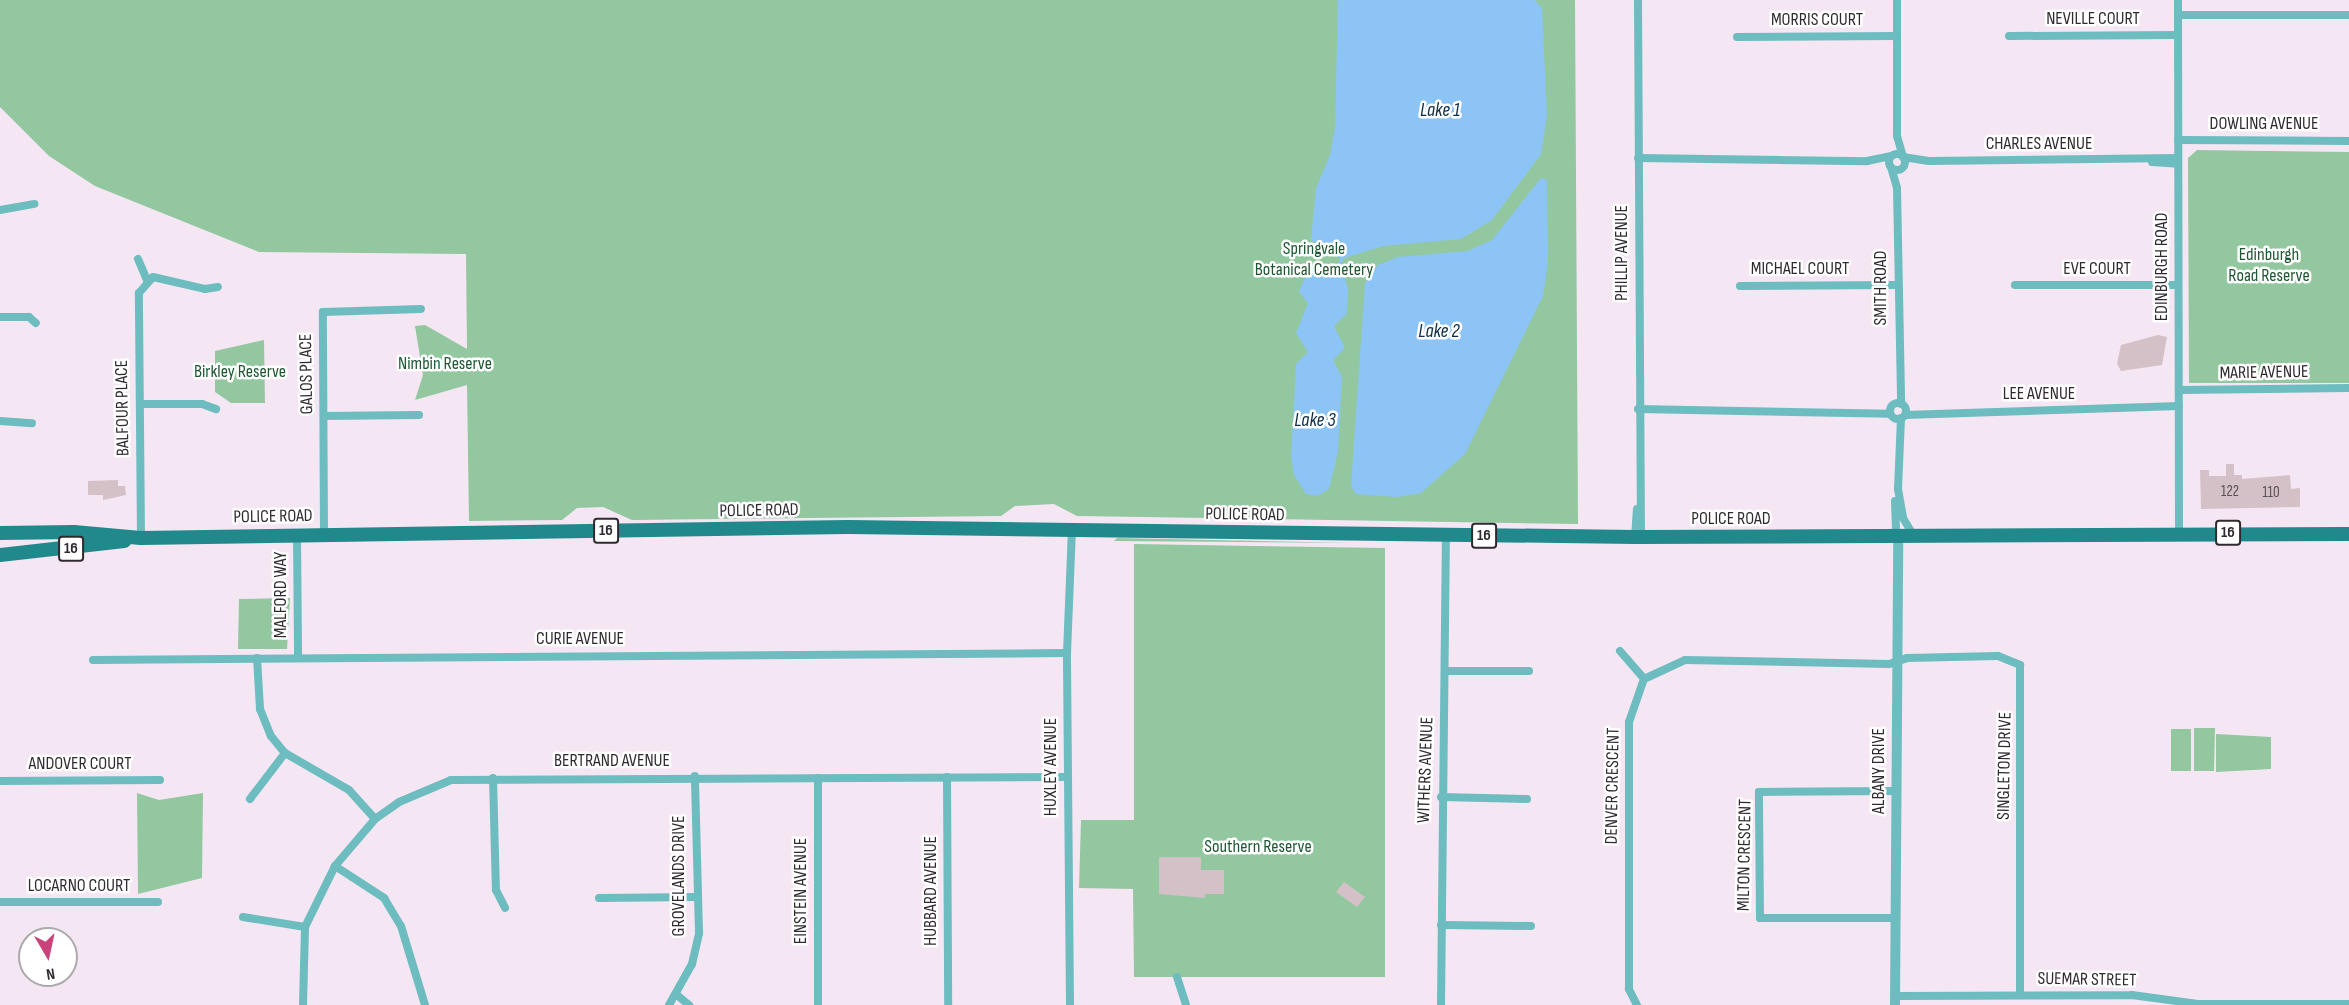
<!DOCTYPE html>
<html>
<head>
<meta charset="utf-8">
<style>
  body { margin:0 }
  #map { position:relative; width:2349px; height:1005px; overflow:hidden; background:#f4e7f3; font-family:"Sofia Sans Condensed",sans-serif }
  div>[style] { position:absolute }
  .green>* { inset:0; background:#93c7a0 }
  .water>* { inset:0; background:#8cc4f5 }
  .stream>* { height:3px; margin:-1.5px; padding:0 1.5px; transform-origin:1.5px; border-radius:1.5px; background:#8cc4f5 }
  .building>* { inset:0; background:#d4c1c8 }
  .minor>* { height:8px; margin:-4px; padding:0 4px; transform-origin:4px; border-radius:4px; background:#6dbcbf }
  .minor>.ring { margin:-4px; padding:0; box-sizing:content-box; background:none; border:8px solid #6dbcbf; border-radius:50% }
  .tertiary>* { height:10px; margin:-5px; padding:0 5px; transform-origin:5px; border-radius:5px; background:#6dbcbf }
  .primary>* { height:14px; margin:-7px; padding:0 7px; transform-origin:7px; border-radius:7px; background:#21888b }
  span { translate:-50% -50%; white-space:nowrap; text-align:center; line-height:1.15; -webkit-text-stroke:5px #fff; paint-order:stroke }
  .number-label { font-size:15px; color:#585055 }
  .number-label span { -webkit-text-stroke-width:0 }
  .shield-label span { padding:2px 4px; background:#fff; border:2px solid; border-radius:4px; -webkit-text-stroke-width:0 }
  .shield-label { font-size:16px; color:#2f2a2f; font-weight:700 }
  .street-label { font-size:18px; color:#2f2a2f }
  .park-label { font-size:18px; color:#1e5732 }
  .water-label { font-size:20px; color:#0f2d46; font-style:italic }
  .north { position:absolute; left:18px; top:927px; width:60px; height:60px; box-sizing:border-box; background:#fff; border:2px solid #acaaac; border-radius:50%; rotate:171deg; font-size:16px; font-weight:700; line-height:24px; text-align:center; color:#2f2a2f }
  .north::after { content:''; display:block; margin:auto; width:21px; height:27px; background:#cb427b; clip-path:polygon(50% 0,100% 100%,50% 72%,0 100%) }
</style>
</head>
<body>
<div id="map">
  <div class="green">
    <div style="clip-path:polygon(0 0,1575px 0,1578px 524px,1077px 516px,1054px 504px,1015px 506px,1001px 516px,632px 520px,603px 507px,577px 508px,562px 520px,469px 521px,467px 385px,415px 400px,423px 375px,415px 326px,425px 325px,467px 349px,466px 254px,259px 252px,95px 186px,49px 156px,0 107px)"></div>
    <div style="clip-path:polygon(2197px 150px,2349px 152px,2349px 383px,2189px 383px,2188px 158px)"></div>
    <div style="clip-path:polygon(264px 340px,265px 403px,231px 403px,215px 392px,215px 351px)"></div>
    <div style="clip-path:polygon(1117px 538px,1355px 543px,1114px 541px)"></div>
    <div style="clip-path:polygon(1134px 544px,1385px 548px,1385px 977px,1134px 977px,1133px 889px,1079px 888px,1081px 820px,1134px 820px)"></div>
    <div style="clip-path:polygon(290px 598px,287px 649px,238px 649px,239px 599px)"></div>
    <div style="clip-path:polygon(2194px 728px,2215px 728px,2214px 771px,2194px 771px)"></div>
    <div style="clip-path:polygon(2171px 729px,2191px 729px,2191px 771px,2171px 771px)"></div>
    <div style="clip-path:polygon(2216px 734px,2271px 737px,2271px 769px,2216px 772px)"></div>
    <div style="clip-path:polygon(137px 793px,159px 800px,203px 793px,202px 878px,138px 894px)"></div>
  </div>
  <div class="water">
    <div style="clip-path:polygon(1338px 0,1535px 0,1542px 9px,1547px 116px,1541px 154px,1492px 220px,1461px 239px,1384px 246px,1341px 259px,1311px 240px,1316px 188px,1330px 155px,1335px 127px)"></div>
    <div style="clip-path:polygon(1541px 178px,1547px 180px,1548px 263px,1543px 296px,1465px 454px,1421px 493px,1397px 497px,1356px 494px,1351px 486px,1365px 283px,1378px 265px,1398px 257px,1468px 251px,1492px 240px)"></div>
    <div style="clip-path:polygon(1334px 264px,1342px 268px,1348px 289px,1347px 314px,1334px 326px,1345px 348px,1333px 360px,1342px 377px,1338px 452px,1329px 489px,1317px 496px,1306px 494px,1294px 475px,1291px 456px,1296px 364px,1308px 352px,1296px 333px,1308px 303px,1299px 292px,1303px 281px,1314px 268px)"></div>
  </div>
  <div class="stream">
    <div style="left:1338px;top:266px;width:8px;rotate:-67deg"></div>
  </div>
  <div class="building">
    <div style="clip-path:polygon(2158px 335px,2167px 337px,2162px 365px,2121px 371px,2117px 364px,2121px 345px)"></div>
    <div style="clip-path:polygon(2226px 464px,2234px 464px,2234px 475px,2242px 475px,2242px 479px,2290px 475px,2291px 489px,2300px 488px,2300px 507px,2201px 509px,2200px 470px,2209px 470px,2209px 476px,2226px 476px)"></div>
    <div style="clip-path:polygon(118px 480px,118px 486px,125px 486px,126px 495px,103px 500px,103px 495px,88px 495px,88px 481px)"></div>
    <div style="clip-path:polygon(1159px 857px,1201px 857px,1201px 870px,1224px 870px,1224px 894px,1205px 894px,1205px 898px,1159px 894px)"></div>
    <div style="clip-path:polygon(1344px 882px,1365px 897px,1357px 907px,1336px 892px)"></div>
  </div>
  <div class="minor">
    <div style="left:1638px;top:0;width:537px;rotate:89.68deg"></div>
    <div style="left:1897px;top:0;width:136px;rotate:90deg"></div>
    <div style="left:1897px;top:136px;width:22px;rotate:74deg"></div>
    <div style="left:2178px;top:0;width:534px;rotate:89.89deg"></div>
    <div style="left:2178px;top:15px;width:171px"></div>
    <div style="left:2009px;top:36px;width:169px;rotate:-0.3deg"></div>
    <div style="left:1737px;top:37px;width:160px;rotate:-0.4deg"></div>
    <div style="left:2178px;top:140px;width:171px;rotate:0.3deg"></div>
    <div class="ring" style="left:1889px;top:154px;width:8px;height:8px"></div>
    <div style="left:1903px;top:157px;width:26px;rotate:9deg"></div>
    <div style="left:1929px;top:161px;width:249px;rotate:-0.7deg"></div>
    <div style="left:1638px;top:158px;width:229px;rotate:0.8deg"></div>
    <div style="left:1867px;top:161px;width:25px;rotate:-12deg"></div>
    <div style="left:2152px;top:162px;width:26px;rotate:4deg"></div>
    <div style="left:1891px;top:167px;width:22px;rotate:74deg"></div>
    <div style="left:1897px;top:188px;width:216px;rotate:88.9deg"></div>
    <div style="left:0;top:210px;width:35px;rotate:-10deg"></div>
    <div style="left:138px;top:259px;width:23px;rotate:67deg"></div>
    <div style="left:2015px;top:285px;width:163px"></div>
    <div style="left:1740px;top:286px;width:157px;rotate:-0.4deg"></div>
    <div style="left:0;top:317px;width:29px"></div>
    <div style="left:29px;top:317px;width:9px;rotate:41deg"></div>
    <div style="left:2179px;top:390px;width:170px;rotate:-0.7deg"></div>
    <div class="ring" style="left:1890px;top:403px;width:8px;height:8px"></div>
    <div style="left:140px;top:404px;width:62px"></div>
    <div style="left:202px;top:404px;width:15px;rotate:20deg"></div>
    <div style="left:1638px;top:409px;width:252px;rotate:1.1deg"></div>
    <div style="left:1905px;top:415px;width:274px;rotate:-1.9deg"></div>
    <div style="left:324px;top:416px;width:95px;rotate:-0.6deg"></div>
    <div style="left:1901px;top:418px;width:71px;rotate:92.4deg"></div>
    <div style="left:1898px;top:489px;width:29px;rotate:80deg"></div>
    <div style="left:1903px;top:518px;width:21px;rotate:59deg"></div>
    <div style="left:0;top:421px;width:32px;rotate:4deg"></div>
    <div style="left:1895px;top:501px;width:36px;rotate:88deg"></div>
    <div style="left:297px;top:534px;width:123px;rotate:89.5deg"></div>
    <div style="left:324px;top:534px;width:222px;rotate:-90.3deg"></div>
    <div style="left:323px;top:312px;width:98px;rotate:-1.8deg"></div>
    <div style="left:1635px;top:537px;width:28px;rotate:-86deg"></div>
    <div style="left:141px;top:538px;width:245px;rotate:-90.5deg"></div>
    <div style="left:139px;top:293px;width:21px;rotate:-49deg"></div>
    <div style="left:153px;top:277px;width:53px;rotate:13deg"></div>
    <div style="left:205px;top:289px;width:13px;rotate:-9deg"></div>
    <div style="left:1620px;top:651px;width:37px;rotate:49deg"></div>
    <div style="left:257px;top:658px;width:51px;rotate:86.6deg"></div>
    <div style="left:260px;top:709px;width:29px;rotate:68deg"></div>
    <div style="left:271px;top:736px;width:22px;rotate:51deg"></div>
    <div style="left:285px;top:753px;width:74px;rotate:30deg"></div>
    <div style="left:349px;top:790px;width:39px;rotate:48deg"></div>
    <div style="left:93px;top:660px;width:974px;rotate:-0.41deg"></div>
    <div style="left:1446px;top:671px;width:83px"></div>
    <div style="left:947px;top:777px;width:228px;rotate:89.7deg"></div>
    <div style="left:493px;top:778px;width:112px;rotate:88.5deg"></div>
    <div style="left:496px;top:890px;width:20px;rotate:63deg"></div>
    <div style="left:818px;top:778px;width:227px;rotate:90deg"></div>
    <div style="left:0;top:781px;width:160px;rotate:-0.4deg"></div>
    <div style="left:1441px;top:797px;width:86px;rotate:1.3deg"></div>
    <div style="left:250px;top:799px;width:58px;rotate:-52.7deg"></div>
    <div style="left:335px;top:866px;width:59px;rotate:33.1deg"></div>
    <div style="left:384px;top:898px;width:33px;rotate:59deg"></div>
    <div style="left:401px;top:926px;width:83px;rotate:73.1deg"></div>
    <div style="left:599px;top:898px;width:99px;rotate:-0.6deg"></div>
    <div style="left:0;top:902px;width:158px"></div>
    <div style="left:243px;top:917px;width:63px;rotate:9.2deg"></div>
    <div style="left:1894px;top:918px;width:134px;rotate:180deg"></div>
    <div style="left:1760px;top:918px;width:126px;rotate:-90.5deg"></div>
    <div style="left:1759px;top:792px;width:137px;rotate:-0.4deg"></div>
    <div style="left:1441px;top:925px;width:90px;rotate:0.6deg"></div>
    <div style="left:1177px;top:977px;width:29px;rotate:72deg"></div>
    <div style="left:677px;top:995px;width:16px;rotate:40deg"></div>
    <div style="left:1895px;top:996px;width:237px;rotate:-0.2deg"></div>
    <div style="left:2132px;top:995px;width:68px;rotate:7.7deg"></div>
    <div style="left:2199px;top:1004px;width:150px"></div>
    <div style="left:303px;top:1005px;width:78px;rotate:-88.5deg"></div>
    <div style="left:305px;top:927px;width:68px;rotate:-63.8deg"></div>
    <div style="left:335px;top:866px;width:62px;rotate:-49.6deg"></div>
    <div style="left:375px;top:819px;width:29px;rotate:-35deg"></div>
    <div style="left:399px;top:802px;width:56px;rotate:-22.9deg"></div>
    <div style="left:451px;top:780px;width:616px;rotate:-0.28deg"></div>
    <div style="left:669px;top:1005px;width:47px;rotate:-60.7deg"></div>
    <div style="left:692px;top:964px;width:32px;rotate:-77deg"></div>
    <div style="left:699px;top:933px;width:157px;rotate:-91.5deg"></div>
    <div style="left:1070px;top:1005px;width:352px;rotate:-90.5deg"></div>
    <div style="left:1067px;top:653px;width:123px;rotate:-87.7deg"></div>
    <div style="left:1441px;top:1005px;width:469px;rotate:-89.4deg"></div>
    <div style="left:1637px;top:1005px;width:18px;rotate:-117deg"></div>
    <div style="left:1629px;top:989px;width:267px;rotate:-90deg"></div>
    <div style="left:1629px;top:722px;width:46px;rotate:-70.8deg"></div>
    <div style="left:1644px;top:679px;width:45px;rotate:-24.9deg"></div>
    <div style="left:1685px;top:660px;width:204px;rotate:1.1deg"></div>
    <div style="left:1889px;top:664px;width:19px;rotate:-18deg"></div>
    <div style="left:1907px;top:658px;width:91px;rotate:-1.3deg"></div>
    <div style="left:1998px;top:656px;width:24px;rotate:22deg"></div>
    <div style="left:2020px;top:665px;width:330px;rotate:90deg"></div>
  </div>
  <div class="tertiary">
    <div style="left:1895px;top:1005px;width:468px;rotate:-89.6deg"></div>
  </div>
  <div class="primary">
    <div style="left:0;top:533px;width:74px;rotate:-0.8deg"></div>
    <div style="left:74px;top:532px;width:67px;rotate:5.1deg"></div>
    <div style="left:141px;top:538px;width:707px;rotate:-0.89deg"></div>
    <div style="left:848px;top:527px;width:787px;rotate:0.73deg"></div>
    <div style="left:1635px;top:537px;width:714px;rotate:-0.24deg"></div>
    <div style="left:0;top:555px;width:125px;rotate:-6.4deg"></div>
  </div>
  <div class="number-label">
    <span style="left:2230px;top:492px">122</span>
    <span style="left:2271px;top:493px">110</span>
  </div>
  <div class="shield-label">
    <span style="left:606px;top:531px">16</span>
    <span style="left:2228px;top:533px">16</span>
    <span style="left:1484px;top:536px">16</span>
    <span style="left:71px;top:549px">16</span>
  </div>
  <div class="street-label">
    <span style="left:2093px;top:19px">NEVILLE COURT</span>
    <span style="left:1817px;top:20px">MORRIS COURT</span>
    <span style="left:2264px;top:124px">DOWLING AVENUE</span>
    <span style="left:2039px;top:144px">CHARLES AVENUE</span>
    <span style="left:1622px;top:253px;rotate:-90deg">PHILLIP AVENUE</span>
    <span style="left:2162px;top:267px;rotate:-90deg">EDINBURGH ROAD</span>
    <span style="left:1800px;top:269px">MICHAEL COURT</span>
    <span style="left:2097px;top:269px">EVE COURT</span>
    <span style="left:1881px;top:288px;rotate:-90deg">SMITH ROAD</span>
    <span style="left:2264px;top:373px;rotate:-1deg">MARIE AVENUE</span>
    <span style="left:307px;top:374px;rotate:-91deg">GALOS PLACE</span>
    <span style="left:2039px;top:394px">LEE AVENUE</span>
    <span style="left:123px;top:408px;rotate:-91deg">BALFOUR PLACE</span>
    <span style="left:759px;top:511px;rotate:-1deg">POLICE ROAD</span>
    <span style="left:1245px;top:515px;rotate:1deg">POLICE ROAD</span>
    <span style="left:273px;top:517px;rotate:-1deg">POLICE ROAD</span>
    <span style="left:1731px;top:519px">POLICE ROAD</span>
    <span style="left:281px;top:595px;rotate:-90deg">MALFORD WAY</span>
    <span style="left:580px;top:639px">CURIE AVENUE</span>
    <span style="left:612px;top:761px">BERTRAND AVENUE</span>
    <span style="left:80px;top:764px">ANDOVER COURT</span>
    <span style="left:2005px;top:766px;rotate:-89deg">SINGLETON DRIVE</span>
    <span style="left:1051px;top:767px;rotate:-90deg">HUXLEY AVENUE</span>
    <span style="left:1426px;top:770px;rotate:-88deg">WITHERS AVENUE</span>
    <span style="left:1879px;top:771px;rotate:-90deg">ALBANY DRIVE</span>
    <span style="left:1613px;top:786px;rotate:-89deg">DENVER CRESCENT</span>
    <span style="left:1745px;top:855px;rotate:-89deg">MILTON CRESCENT</span>
    <span style="left:679px;top:876px;rotate:-90deg">GROVELANDS DRIVE</span>
    <span style="left:79px;top:886px">LOCARNO COURT</span>
    <span style="left:801px;top:891px;rotate:-90deg">EINSTEIN AVENUE</span>
    <span style="left:931px;top:891px;rotate:-90deg">HUBBARD AVENUE</span>
    <span style="left:2087px;top:980px;rotate:1deg">SUEMAR STREET</span>
  </div>
  <div class="park-label">
    <span style="left:1314px;top:260px">Springvale<br>Botanical Cemetery</span>
    <span style="left:2269px;top:266px">Edinburgh<br>Road Reserve</span>
    <span style="left:445px;top:364px">Nimbin Reserve</span>
    <span style="left:240px;top:372px">Birkley Reserve</span>
    <span style="left:1258px;top:847px">Southern Reserve</span>
  </div>
  <div class="water-label">
    <span style="left:1440px;top:110px">Lake 1</span>
    <span style="left:1439px;top:331px">Lake 2</span>
    <span style="left:1315px;top:420px">Lake 3</span>
  </div>
  <div class="north">N</div>
</div>
</body>
</html>
